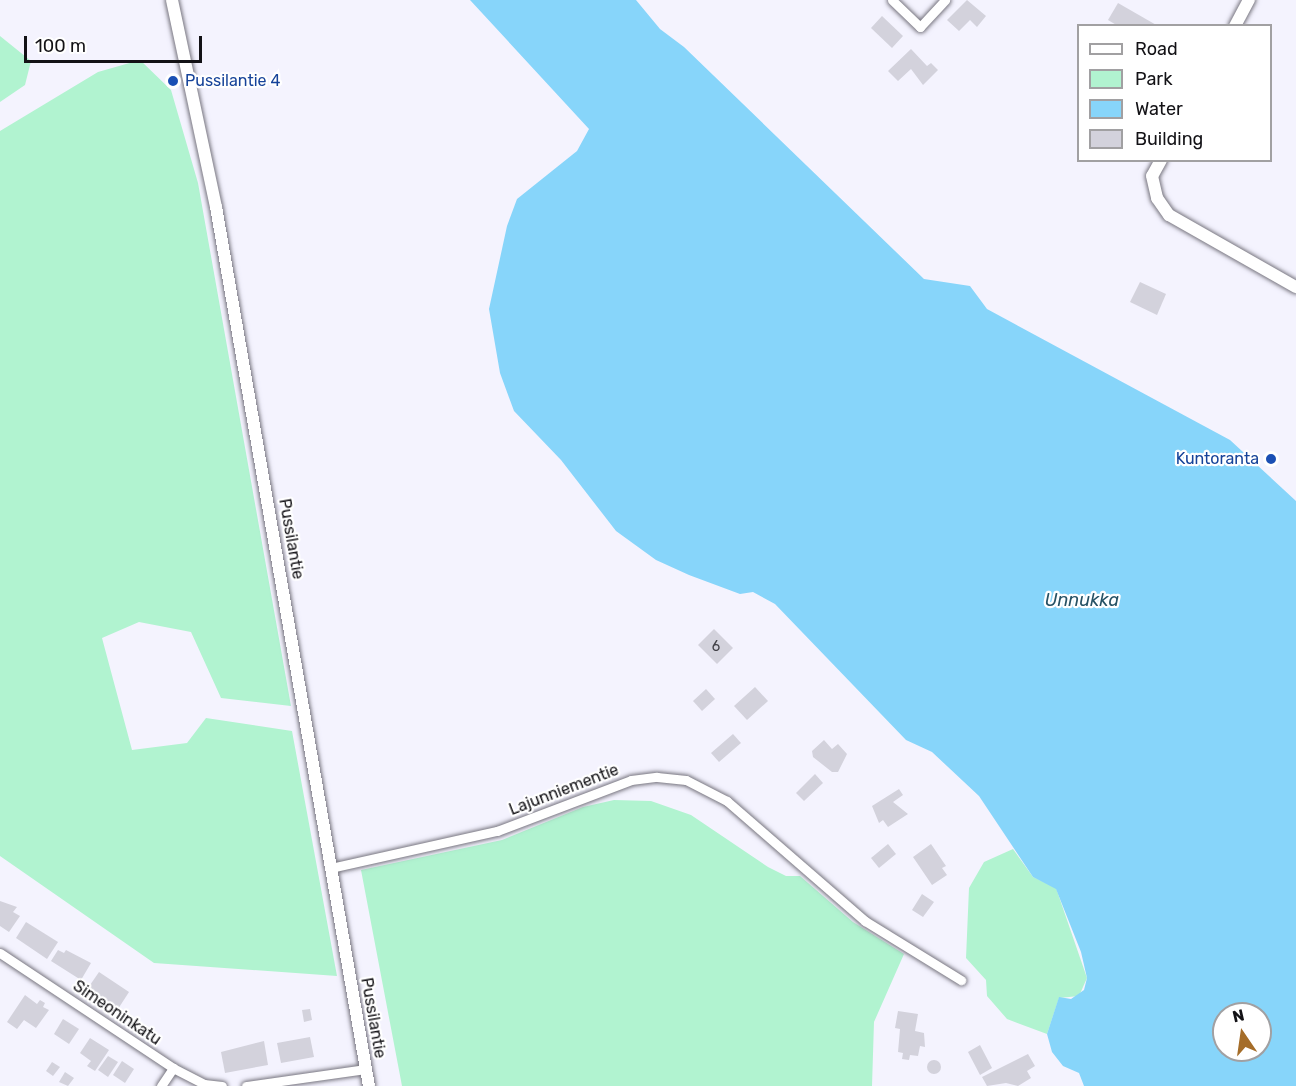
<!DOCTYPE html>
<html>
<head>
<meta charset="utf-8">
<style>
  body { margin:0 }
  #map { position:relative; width:1296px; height:1086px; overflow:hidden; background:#f4f3fe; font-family:Rubik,sans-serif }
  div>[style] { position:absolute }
  .green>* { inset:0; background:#b1f3d0 }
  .water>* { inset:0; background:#87d5fa }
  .building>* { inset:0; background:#d3d2dc }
  .round { border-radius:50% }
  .roads { filter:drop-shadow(0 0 2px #787680) drop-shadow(0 0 2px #787680) }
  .minor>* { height:9px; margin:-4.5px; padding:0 4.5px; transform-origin:4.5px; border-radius:4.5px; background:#fff }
  .tertiary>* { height:12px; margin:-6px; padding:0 6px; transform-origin:6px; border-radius:6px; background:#fff }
  .dots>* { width:16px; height:16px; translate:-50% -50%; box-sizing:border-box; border:3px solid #fff; border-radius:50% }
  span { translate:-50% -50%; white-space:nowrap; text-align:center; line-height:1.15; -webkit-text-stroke:4.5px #fff; paint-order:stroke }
  .number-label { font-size:14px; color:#434248 }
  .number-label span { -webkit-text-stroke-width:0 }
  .transit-label { font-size:16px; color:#164399 }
  .left { translate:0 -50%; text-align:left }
  .right { translate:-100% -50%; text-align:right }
  .street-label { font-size:16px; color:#131216 }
  .water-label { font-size:18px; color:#265265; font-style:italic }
  .legend { position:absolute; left:1077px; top:24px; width:195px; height:138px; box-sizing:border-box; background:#fff; border:2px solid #a1a0a2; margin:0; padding:8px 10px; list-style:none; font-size:18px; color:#131216 }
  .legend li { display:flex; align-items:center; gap:12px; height:30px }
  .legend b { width:30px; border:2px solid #a1a0a2 }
  .north { position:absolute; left:1212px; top:1002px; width:60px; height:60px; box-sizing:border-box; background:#fff; border:2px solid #a1a0a2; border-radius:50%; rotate:347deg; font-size:16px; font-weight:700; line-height:24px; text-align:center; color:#131216 }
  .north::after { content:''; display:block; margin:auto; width:21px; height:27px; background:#a56d29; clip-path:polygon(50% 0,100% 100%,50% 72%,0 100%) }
  .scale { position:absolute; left:24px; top:36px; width:178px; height:27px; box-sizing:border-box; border:3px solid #131216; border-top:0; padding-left:8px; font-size:18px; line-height:21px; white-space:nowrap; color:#131216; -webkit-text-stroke:4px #fff; paint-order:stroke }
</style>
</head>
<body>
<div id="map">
  <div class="green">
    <div style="clip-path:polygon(0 36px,31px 61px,25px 85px,0 102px)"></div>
    <div style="clip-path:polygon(140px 60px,171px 90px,198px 183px,291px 706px,221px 698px,191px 632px,139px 622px,102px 638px,132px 750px,187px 743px,206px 718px,292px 731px,337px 976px,154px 963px,0 856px,0 131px,98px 72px)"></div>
    <div style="clip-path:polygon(614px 800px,651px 801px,691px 815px,768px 867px,786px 876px,800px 876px,853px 922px,904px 954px,874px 1022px,872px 1086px,402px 1086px,361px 870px,502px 840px,583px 807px)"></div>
    <div style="clip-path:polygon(1013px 849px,1033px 877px,1056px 888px,1087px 978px,1079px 996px,1059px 998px,1047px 1034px,1007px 1019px,987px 996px,986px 980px,966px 958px,969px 888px,984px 862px)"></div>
  </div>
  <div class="water">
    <div style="clip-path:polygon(evenodd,470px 0,636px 0,660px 29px,684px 47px,924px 279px,970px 286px,987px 309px,1230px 440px,1296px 501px,1296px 1086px,1084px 1086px,1079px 1073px,1063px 1066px,1052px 1052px,1047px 1034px,1059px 997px,1071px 999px,1084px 990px,1087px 978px,1081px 952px,1056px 889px,1033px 877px,979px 796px,932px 752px,906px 740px,775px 604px,753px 592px,740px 594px,689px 575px,656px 560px,616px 531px,561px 460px,514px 411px,500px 373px,489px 309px,507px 226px,517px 199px,577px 151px,589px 129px,470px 0,1224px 1014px,1260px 1014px,1260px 1050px,1224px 1050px,1224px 1014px)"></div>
  </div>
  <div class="building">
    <div style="clip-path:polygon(967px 0,986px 16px,977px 27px,970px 20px,959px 31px,947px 20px)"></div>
    <div style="clip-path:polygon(1118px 3px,1158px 26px,1118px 26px,1108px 20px)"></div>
    <div style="clip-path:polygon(882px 16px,903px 36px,892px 48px,871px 28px)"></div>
    <div style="clip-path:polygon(911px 49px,927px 66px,931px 63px,938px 70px,923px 85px,911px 69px,898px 81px,888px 71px)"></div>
    <div style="clip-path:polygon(1140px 282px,1166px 294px,1157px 315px,1130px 302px)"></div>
    <div style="clip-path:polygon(714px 629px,733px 648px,717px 664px,698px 645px)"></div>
    <div style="clip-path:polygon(755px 687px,768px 701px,747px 720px,734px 706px)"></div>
    <div style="clip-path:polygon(706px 689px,715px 699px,702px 711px,693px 701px)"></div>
    <div style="clip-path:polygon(733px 734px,741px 743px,719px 762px,711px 753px)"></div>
    <div style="clip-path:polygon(824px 740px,832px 749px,838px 744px,847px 754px,838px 772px,832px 772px,813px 757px,812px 751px)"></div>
    <div style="clip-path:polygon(815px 774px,823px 783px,804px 801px,796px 793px)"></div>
    <div style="clip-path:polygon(899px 789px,903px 795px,893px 802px,908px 814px,888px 827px,883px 820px,879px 823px,872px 806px)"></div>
    <div style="clip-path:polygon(888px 844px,896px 854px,879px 868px,871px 858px)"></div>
    <div style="clip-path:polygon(931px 844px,946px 866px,942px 868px,947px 875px,932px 885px,913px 857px)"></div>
    <div style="clip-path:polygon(922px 894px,934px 902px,923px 917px,912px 910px)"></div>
    <div style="clip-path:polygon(0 901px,17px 907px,13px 912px,20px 916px,9px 932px,0 926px)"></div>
    <div style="clip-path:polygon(26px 922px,58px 942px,47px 959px,16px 938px)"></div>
    <div style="clip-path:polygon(58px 950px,64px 953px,66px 950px,91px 963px,81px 980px,51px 961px)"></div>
    <div style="clip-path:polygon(99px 972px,129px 992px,118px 1009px,88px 988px)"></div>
    <div style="clip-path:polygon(25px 995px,37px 1004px,40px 1000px,45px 1003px,43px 1007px,49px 1010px,36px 1028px,24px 1020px,17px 1029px,7px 1022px)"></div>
    <div style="clip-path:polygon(310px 1009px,312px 1020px,304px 1022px,302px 1010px)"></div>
    <div style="clip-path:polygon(898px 1011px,918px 1014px,915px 1031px,924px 1033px,925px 1047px,920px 1046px,918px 1056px,910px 1055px,909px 1060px,902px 1059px,903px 1053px,898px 1052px,900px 1029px,895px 1028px)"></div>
    <div style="clip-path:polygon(63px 1019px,79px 1029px,69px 1044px,54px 1034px)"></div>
    <div style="clip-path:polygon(310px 1037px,314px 1057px,281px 1063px,277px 1043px)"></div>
    <div style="clip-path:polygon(90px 1038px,109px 1050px,95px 1071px,87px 1066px,91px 1061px,80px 1053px)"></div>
    <div style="clip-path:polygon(264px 1041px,268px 1065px,225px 1073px,221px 1052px)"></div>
    <div style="clip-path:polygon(980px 1045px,992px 1068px,980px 1075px,968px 1052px)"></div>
    <div style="clip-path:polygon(1028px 1054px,1035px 1066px,1027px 1071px,1031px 1078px,1018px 1086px,1006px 1083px,987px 1086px,982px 1077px)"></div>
    <div style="clip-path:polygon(108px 1056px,118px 1062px,108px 1077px,98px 1070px)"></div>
    <div class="round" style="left:927px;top:1060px;width:14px;height:14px"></div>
    <div style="clip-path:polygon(122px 1061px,134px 1069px,125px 1083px,113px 1075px)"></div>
    <div style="clip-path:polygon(52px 1062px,60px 1067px,53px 1076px,46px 1071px)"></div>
    <div style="clip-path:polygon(65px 1072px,74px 1078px,68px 1086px,59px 1082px)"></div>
  </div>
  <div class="roads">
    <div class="minor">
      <div style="left:892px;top:0;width:39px;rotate:44deg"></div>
      <div style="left:920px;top:27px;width:37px;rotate:-47deg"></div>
      <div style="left:331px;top:868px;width:170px;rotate:-12.6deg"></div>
      <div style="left:497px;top:831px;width:143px;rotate:-20.8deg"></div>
      <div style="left:631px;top:780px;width:26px;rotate:-7deg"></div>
      <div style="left:657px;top:777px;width:29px;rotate:6deg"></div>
      <div style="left:686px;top:780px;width:46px;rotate:27.1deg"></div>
      <div style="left:727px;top:801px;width:183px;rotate:41deg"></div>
      <div style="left:865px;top:921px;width:113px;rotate:31.6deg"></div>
      <div style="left:0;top:953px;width:208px;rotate:33.6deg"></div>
      <div style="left:173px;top:1068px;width:35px;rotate:27deg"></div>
      <div style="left:204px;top:1084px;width:18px;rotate:6deg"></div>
      <div style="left:161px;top:1086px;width:22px;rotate:-56deg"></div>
      <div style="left:246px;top:1086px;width:120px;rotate:-8.1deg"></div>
    </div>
    <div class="tertiary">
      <div style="left:172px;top:0;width:212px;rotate:78deg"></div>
      <div style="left:216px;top:207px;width:892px;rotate:80.13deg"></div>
      <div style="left:1235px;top:26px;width:30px;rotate:-62deg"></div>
      <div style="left:1161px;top:160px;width:18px;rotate:119deg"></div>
      <div style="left:1152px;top:176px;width:23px;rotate:77deg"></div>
      <div style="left:1157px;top:198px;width:21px;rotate:55deg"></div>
      <div style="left:1169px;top:215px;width:146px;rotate:29.6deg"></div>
    </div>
  </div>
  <div class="dots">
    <div style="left:173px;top:81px;background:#1a4fb4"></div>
    <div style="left:1271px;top:459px;background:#1a4fb4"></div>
  </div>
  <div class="number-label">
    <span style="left:716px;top:647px">6</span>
  </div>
  <div class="transit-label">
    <span class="left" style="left:185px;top:81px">Pussilantie 4</span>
    <span class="right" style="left:1259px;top:459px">Kuntoranta</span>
  </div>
  <div class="street-label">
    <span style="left:291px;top:539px;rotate:80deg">Pussilantie</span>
    <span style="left:564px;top:790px;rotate:-21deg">Lajunniementie</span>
    <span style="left:117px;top:1013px;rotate:34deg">Simeoninkatu</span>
    <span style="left:373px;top:1018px;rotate:80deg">Pussilantie</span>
  </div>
  <div class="water-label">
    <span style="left:1082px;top:600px">Unnukka</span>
  </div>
  <ul class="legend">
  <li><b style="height:8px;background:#fff"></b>Road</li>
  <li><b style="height:16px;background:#b1f3d0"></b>Park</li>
  <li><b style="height:16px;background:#87d5fa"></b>Water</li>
  <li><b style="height:16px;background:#d3d2dc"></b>Building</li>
  </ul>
  <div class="north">N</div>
  <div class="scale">100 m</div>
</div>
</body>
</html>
